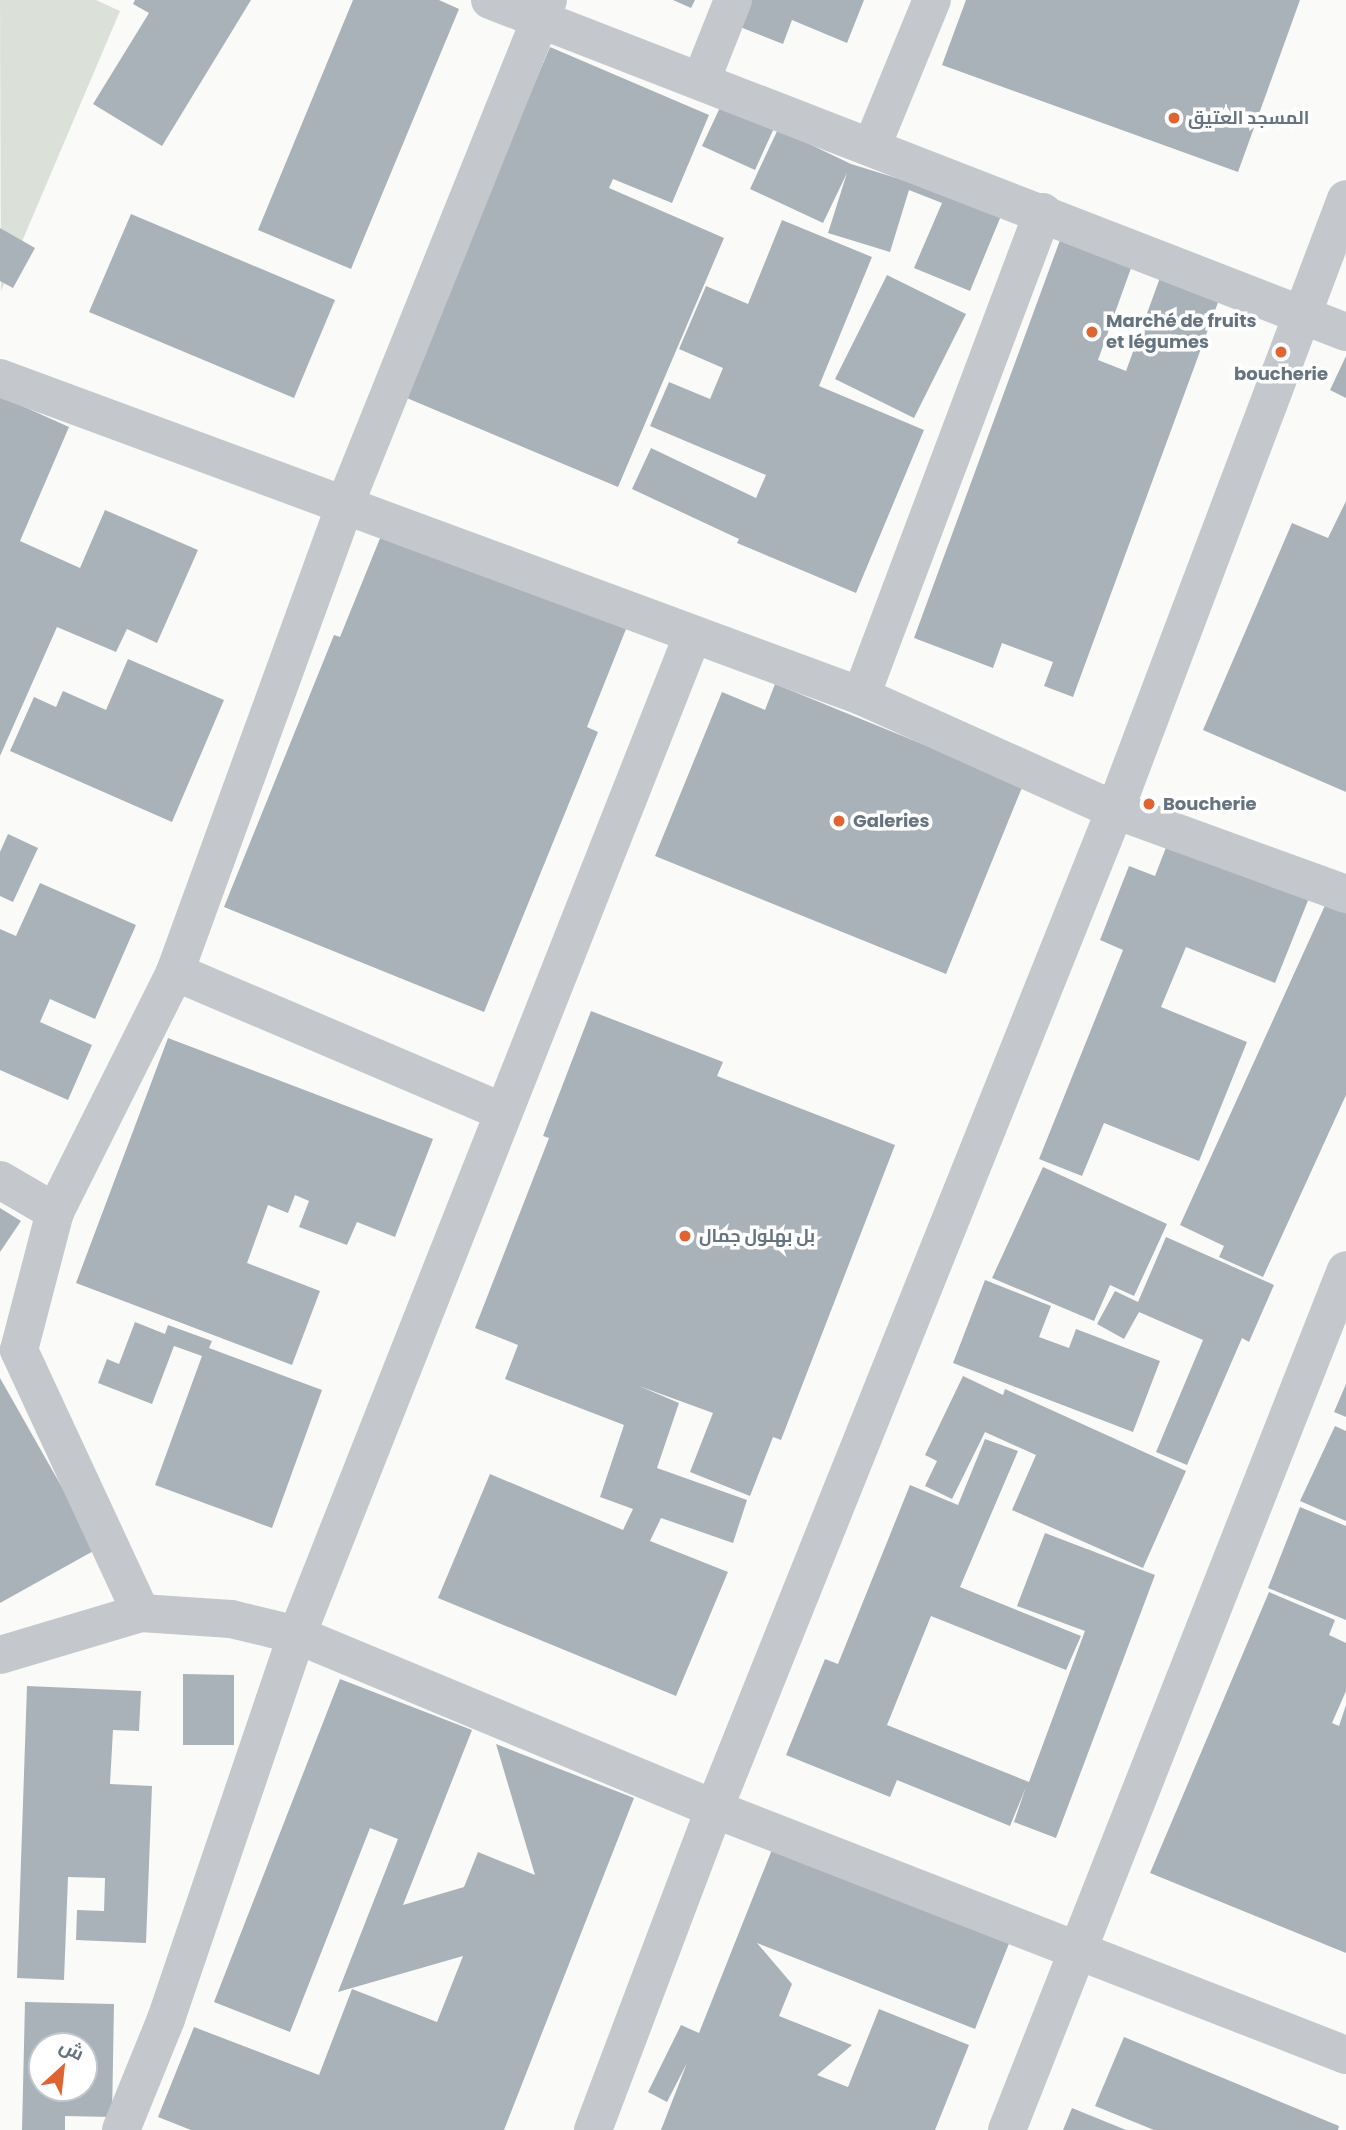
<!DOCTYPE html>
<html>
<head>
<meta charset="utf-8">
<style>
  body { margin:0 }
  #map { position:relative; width:1346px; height:2130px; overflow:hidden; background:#fafaf8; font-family:Poppins,Cairo,sans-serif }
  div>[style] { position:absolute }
  .green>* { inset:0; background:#dbe1d9 }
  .building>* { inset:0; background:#aab2b9 }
  .minor>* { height:38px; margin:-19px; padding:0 19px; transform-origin:19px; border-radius:19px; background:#c4c7cb }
  .dots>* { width:19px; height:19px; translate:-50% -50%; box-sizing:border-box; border:4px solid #fff; border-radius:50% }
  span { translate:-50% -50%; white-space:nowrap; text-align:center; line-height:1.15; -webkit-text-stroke:7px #fff; paint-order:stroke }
  .poi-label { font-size:18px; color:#667482; font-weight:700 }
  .left { translate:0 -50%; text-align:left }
  .north { position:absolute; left:28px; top:2032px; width:70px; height:70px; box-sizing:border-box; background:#fff; border:2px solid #c2c7cd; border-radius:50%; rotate:27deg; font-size:19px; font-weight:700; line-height:28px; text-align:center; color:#667482 }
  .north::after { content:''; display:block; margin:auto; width:24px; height:32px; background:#e06432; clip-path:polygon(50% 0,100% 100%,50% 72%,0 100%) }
</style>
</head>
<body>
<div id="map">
  <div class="green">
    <div style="clip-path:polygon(0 0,96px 0,120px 11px,1px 291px)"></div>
  </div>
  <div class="building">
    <div style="clip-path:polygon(135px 0,251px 0,162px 146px,93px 104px,149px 13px,133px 4px)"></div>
    <div style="clip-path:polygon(353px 0,439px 0,459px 9px,351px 269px,258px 230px)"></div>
    <div style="clip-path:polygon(673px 0,695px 0,691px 8px)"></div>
    <div style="clip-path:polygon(739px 0,864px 0,847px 43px,792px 20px,783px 44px,730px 23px)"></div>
    <div style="clip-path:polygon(966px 0,1300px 0,1238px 172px,942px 65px)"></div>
    <div style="clip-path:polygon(550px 47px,709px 115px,672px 203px,613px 179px,609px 188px,724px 238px,618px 487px,402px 396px)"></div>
    <div style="clip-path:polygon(723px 101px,775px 126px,755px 170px,702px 146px)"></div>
    <div style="clip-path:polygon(778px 129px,851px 164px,1003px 211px,970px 291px,914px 268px,942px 203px,909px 190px,890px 252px,828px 233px,847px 173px,823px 223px,750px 189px)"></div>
    <div style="clip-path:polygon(131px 214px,335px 300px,294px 398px,89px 312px)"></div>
    <div style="clip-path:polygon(782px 220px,872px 257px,819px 386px,924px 430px,856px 593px,737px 543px,739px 539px,632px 489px,651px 448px,756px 498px,766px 475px,650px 426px,669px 382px,710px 399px,723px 368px,679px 349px,706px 286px,748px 304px)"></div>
    <div style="clip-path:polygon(1067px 221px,1139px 246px,1098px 360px,1126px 371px,1161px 275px,1220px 297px,1073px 697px,1044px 686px,1053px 662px,1002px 643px,993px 668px,914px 638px)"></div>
    <div style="clip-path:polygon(0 228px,35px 248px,13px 288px,0 281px)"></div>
    <div style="clip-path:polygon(887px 275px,966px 314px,914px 418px,835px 379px)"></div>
    <div style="clip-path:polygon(1346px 356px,1346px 398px,1330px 390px)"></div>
    <div style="clip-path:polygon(0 396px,69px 427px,20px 541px,80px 568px,105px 510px,198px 550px,157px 643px,127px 629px,116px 652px,57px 627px,0 756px)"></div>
    <div style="clip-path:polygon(1346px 501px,1346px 792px,1203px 730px,1292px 523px,1328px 538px)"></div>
    <div style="clip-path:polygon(385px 526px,628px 624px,587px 727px,598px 732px,484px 1012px,224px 907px,334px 635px,340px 637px)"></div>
    <div style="clip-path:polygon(128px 659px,224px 700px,172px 822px,10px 751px,34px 697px,56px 707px,63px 691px,106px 710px)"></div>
    <div style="clip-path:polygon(775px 684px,1023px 785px,946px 974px,655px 856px,722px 692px,765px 710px)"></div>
    <div style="clip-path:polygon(8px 834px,38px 848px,13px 902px,0 896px,0 852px)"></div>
    <div style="clip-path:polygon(1170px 837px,1311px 893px,1275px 983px,1186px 947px,1161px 1007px,1247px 1042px,1199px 1161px,1104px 1123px,1082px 1176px,1039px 1159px,1123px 950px,1100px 940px,1129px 866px,1155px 876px)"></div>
    <div style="clip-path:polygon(40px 883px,136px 925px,95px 1019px,50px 999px,40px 1022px,92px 1045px,68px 1100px,0 1070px,0 929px,16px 936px)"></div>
    <div style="clip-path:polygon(1332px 890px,1346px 896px,1346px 1095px,1263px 1277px,1219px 1257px,1224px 1246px,1180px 1225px)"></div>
    <div style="clip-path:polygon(591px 1011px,723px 1062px,717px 1076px,895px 1145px,781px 1440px,773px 1437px,750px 1496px,690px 1472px,713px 1413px,639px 1386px,679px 1403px,657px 1468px,747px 1500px,733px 1543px,661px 1518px,650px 1541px,728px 1572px,676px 1696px,438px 1598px,490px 1474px,623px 1530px,633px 1509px,600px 1497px,624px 1425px,505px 1379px,518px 1345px,475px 1328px,549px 1138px,543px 1136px)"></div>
    <div style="clip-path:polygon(168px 1038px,433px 1139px,395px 1237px,357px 1222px,347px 1245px,299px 1227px,309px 1201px,295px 1195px,288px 1213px,268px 1205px,247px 1263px,320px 1291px,292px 1365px,76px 1283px)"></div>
    <div style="clip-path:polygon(1043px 1167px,1167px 1224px,1134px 1296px,1110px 1285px,1094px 1321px,992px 1278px)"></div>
    <div style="clip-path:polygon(0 1208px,21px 1221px,0 1252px)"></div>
    <div style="clip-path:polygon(1166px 1237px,1274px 1285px,1249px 1342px,1242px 1338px,1187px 1465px,1156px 1452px,1203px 1340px,1139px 1312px,1124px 1339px,1097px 1324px,1115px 1291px,1138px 1302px)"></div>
    <div style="clip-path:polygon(985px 1280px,1051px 1306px,1039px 1337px,1069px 1348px,1076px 1329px,1160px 1361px,1133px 1432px,953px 1363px)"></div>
    <div style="clip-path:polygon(135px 1322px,165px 1334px,168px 1325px,212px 1341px,209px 1348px,322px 1390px,272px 1528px,155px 1485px,202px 1356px,174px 1346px,152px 1404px,98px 1383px,107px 1359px,119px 1364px)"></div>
    <div style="clip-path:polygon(963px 1376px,1003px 1395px,1005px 1389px,1186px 1471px,1143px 1568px,1012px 1510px,1036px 1455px,985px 1432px,952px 1499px,925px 1486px,937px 1461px,925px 1455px)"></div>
    <div style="clip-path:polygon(0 1378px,97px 1549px,0 1603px)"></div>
    <div style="clip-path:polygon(1346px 1384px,1346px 1417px,1334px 1412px)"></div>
    <div style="clip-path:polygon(1335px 1426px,1346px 1431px,1346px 1521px,1300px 1501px)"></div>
    <div style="clip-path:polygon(985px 1439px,1018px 1451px,960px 1587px,1081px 1636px,1066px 1670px,931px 1616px,887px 1725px,1029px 1782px,1085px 1631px,1017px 1606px,1045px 1533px,1155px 1575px,1056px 1838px,1014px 1822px,1026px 1787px,1010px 1826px,897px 1780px,890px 1797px,786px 1755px,825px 1659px,838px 1664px,910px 1485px,958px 1505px)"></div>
    <div style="clip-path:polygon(1300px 1507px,1346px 1526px,1346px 1620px,1268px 1588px)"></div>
    <div style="clip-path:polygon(1269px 1592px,1335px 1620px,1329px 1635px,1346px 1643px,1346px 1691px,1332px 1723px,1339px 1726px,1346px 1705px,1346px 1953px,1150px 1873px)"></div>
    <div style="clip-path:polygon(183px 1674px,234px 1675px,234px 1745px,183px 1745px)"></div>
    <div style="clip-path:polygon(340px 1679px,472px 1730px,403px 1905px,464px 1887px,478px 1852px,535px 1875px,496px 1744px,634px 1798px,504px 2130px,191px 2130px,158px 2117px,194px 2027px,319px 2075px,352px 1989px,437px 2022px,463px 1956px,338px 1992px,398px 1839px,370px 1828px,290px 2032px,214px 2002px)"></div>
    <div style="clip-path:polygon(27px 1686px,141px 1691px,139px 1731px,113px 1730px,110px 1784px,152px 1786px,146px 1943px,76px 1940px,77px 1910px,104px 1911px,105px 1878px,68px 1877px,64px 1980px,17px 1978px)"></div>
    <div style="clip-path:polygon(773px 1847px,1010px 1941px,975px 2029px,757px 1943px,792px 1984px,779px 2016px,852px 2045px,817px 2075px,848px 2087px,879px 2009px,969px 2045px,935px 2130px,661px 2130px,687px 2063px,667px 2102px,648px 2092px,681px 2025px,699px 2033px)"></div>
    <div style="clip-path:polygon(evenodd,25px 2002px,114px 2004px,112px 2117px,65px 2116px,65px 2130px,22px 2130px,25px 2002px,42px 2046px,84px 2046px,84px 2088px,42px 2088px,42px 2046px)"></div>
    <div style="clip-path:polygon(1124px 2037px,1339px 2126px,1338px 2130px,1154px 2130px,1095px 2106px)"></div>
    <div style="clip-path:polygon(1072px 2108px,1126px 2130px,1063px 2130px)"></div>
  </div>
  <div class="minor">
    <div style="left:490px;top:0;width:918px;rotate:21.2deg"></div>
    <div style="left:701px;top:81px;width:87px;rotate:-68.4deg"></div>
    <div style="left:872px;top:146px;width:158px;rotate:-67.7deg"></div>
    <div style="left:0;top:378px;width:918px;rotate:20.27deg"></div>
    <div style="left:861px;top:696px;width:278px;rotate:24.2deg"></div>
    <div style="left:1115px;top:810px;width:246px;rotate:20deg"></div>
    <div style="left:861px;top:696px;width:517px;rotate:-69.39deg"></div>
    <div style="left:175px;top:972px;width:357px;rotate:23.1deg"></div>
    <div style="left:0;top:1180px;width:64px;rotate:30.2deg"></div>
    <div style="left:141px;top:1613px;width:290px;rotate:-114.9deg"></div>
    <div style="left:19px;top:1350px;width:143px;rotate:-75.4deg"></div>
    <div style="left:55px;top:1212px;width:268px;rotate:-63.4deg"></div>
    <div style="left:175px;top:972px;width:498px;rotate:-70deg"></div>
    <div style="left:345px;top:504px;width:543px;rotate:-68.06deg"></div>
    <div style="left:0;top:1655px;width:147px;rotate:-16.6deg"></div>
    <div style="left:141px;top:1613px;width:90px;rotate:3.8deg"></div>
    <div style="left:231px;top:1619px;width:68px;rotate:13.6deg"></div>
    <div style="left:297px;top:1635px;width:452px;rotate:22.6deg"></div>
    <div style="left:714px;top:1809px;width:678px;rotate:21.27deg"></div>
    <div style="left:121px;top:2130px;width:120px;rotate:-67.9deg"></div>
    <div style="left:166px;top:2019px;width:406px;rotate:-71.2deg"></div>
    <div style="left:297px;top:1635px;width:1073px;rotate:-68.41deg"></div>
    <div style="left:593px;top:2130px;width:343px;rotate:-69.3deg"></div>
    <div style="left:714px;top:1809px;width:1076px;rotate:-68.13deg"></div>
    <div style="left:1115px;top:810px;width:653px;rotate:-69.29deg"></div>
    <div style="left:1007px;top:2130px;width:924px;rotate:-68.49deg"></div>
  </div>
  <div class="dots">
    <div style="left:1174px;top:118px;background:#e06432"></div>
    <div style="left:1092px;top:332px;background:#e06432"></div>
    <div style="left:1281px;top:352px;background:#e06432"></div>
    <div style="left:1149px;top:804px;background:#e06432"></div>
    <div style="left:839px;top:821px;background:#e06432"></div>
    <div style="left:685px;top:1236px;background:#e06432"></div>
  </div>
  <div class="poi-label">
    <span class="left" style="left:1188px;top:118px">المسجد العتيق</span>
    <span class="left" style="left:1106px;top:332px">Marché de fruits<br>et légumes</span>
    <span style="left:1281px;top:374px">boucherie</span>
    <span class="left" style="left:1163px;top:804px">Boucherie</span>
    <span class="left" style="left:853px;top:821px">Galeries</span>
    <span class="left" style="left:699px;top:1236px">بل بهلول جمال</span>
  </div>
  <div class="north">ش</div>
</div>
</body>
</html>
